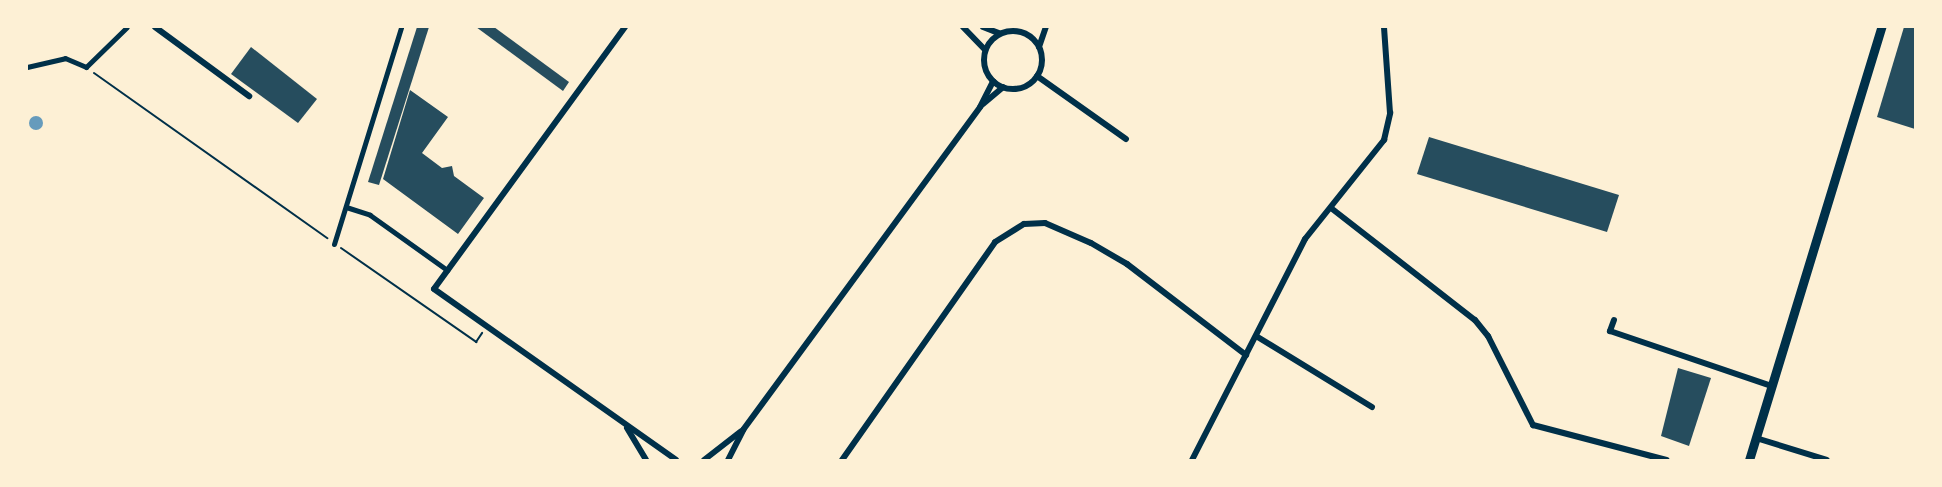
<!DOCTYPE html>
<html>
<head>
<meta charset="utf-8">
<style>
  body { margin:0 }
  #map { position:relative; width:1942px; height:487px; overflow:hidden; background:#fdf0d5; font-family:"Roboto Serif",serif }
  div>[style] { position:absolute }
  .water>* { inset:0; background:#669bbc }
  .round { border-radius:50% }
  .building>* { inset:0; background:#264d5e }
  .path>* { height:2px; margin:-1px; padding:0 1px; transform-origin:1px; border-radius:1px; background:#003049 }
  .pedestrian>* { height:5px; margin:-2.5px; padding:0 2.5px; transform-origin:2.5px; border-radius:2.5px; background:#003049 }
  .minor>* { height:6px; margin:-3px; padding:0 3px; transform-origin:3px; border-radius:3px; background:#003049 }
  .minor>.ring { margin:-3px; padding:0; box-sizing:content-box; background:none; border:6px solid #003049; border-radius:50% }
  .tertiary>* { height:9px; margin:-4.5px; padding:0 4.5px; transform-origin:4.5px; border-radius:4.5px; background:#003049 }
  span { translate:-50% -50%; white-space:nowrap; text-align:center; line-height:1.15; -webkit-text-stroke:6px #fdf0d5; paint-order:stroke }
  .frame { position:absolute; inset:0; border:28px solid #fdf0d5; pointer-events:none }
</style>
</head>
<body>
<div id="map">
  <div class="water">
    <div class="round" style="left:29px;top:116px;width:14px;height:14px"></div>
  </div>
  <div class="building">
    <div style="clip-path:polygon(417px 27px,429px 27px,379px 185px,368px 182px)"></div>
    <div style="clip-path:polygon(476px 27px,494px 27px,569px 82px,563px 91px)"></div>
    <div style="clip-path:polygon(1904px 27px,1915px 27px,1915px 129px,1877px 117px)"></div>
    <div style="clip-path:polygon(251px 47px,317px 99px,298px 123px,231px 74px)"></div>
    <div style="clip-path:polygon(410px 90px,448px 117px,422px 153px,442px 168px,452px 166px,454px 176px,484px 198px,458px 234px,383px 179px)"></div>
    <div style="clip-path:polygon(1429px 137px,1619px 195px,1607px 232px,1417px 174px)"></div>
    <div style="clip-path:polygon(1678px 368px,1711px 378px,1689px 446px,1661px 436px)"></div>
  </div>
  <div class="path">
    <div style="left:94px;top:73px;width:286px;rotate:35.3deg"></div>
    <div style="left:341px;top:248px;width:165px;rotate:34.8deg"></div>
    <div style="left:476px;top:342px;width:11px;rotate:-56deg"></div>
  </div>
  <div class="pedestrian">
    <div style="left:27px;top:67px;width:39px;rotate:-13deg"></div>
    <div style="left:65px;top:58px;width:23px;rotate:23deg"></div>
    <div style="left:86px;top:67px;width:57px;rotate:-44.3deg"></div>
    <div style="left:346px;top:207px;width:25px;rotate:18deg"></div>
    <div style="left:370px;top:215px;width:95px;rotate:35.5deg"></div>
    <div style="left:334px;top:244px;width:227px;rotate:-72.8deg"></div>
  </div>
  <div class="minor">
    <div style="left:155px;top:27px;width:117px;rotate:36.3deg"></div>
    <div style="left:625px;top:27px;width:324px;rotate:126.1deg"></div>
    <div style="left:434px;top:289px;width:296px;rotate:35.2deg"></div>
    <div style="left:963px;top:27px;width:32px;rotate:46deg"></div>
    <div style="left:983px;top:27px;width:17px;rotate:21deg"></div>
    <div class="ring" style="left:984px;top:31px;width:52px;height:52px"></div>
    <div style="left:1039px;top:47px;width:21px;rotate:-71deg"></div>
    <div style="left:1037px;top:76px;width:109px;rotate:35.3deg"></div>
    <div style="left:983px;top:104px;width:26px;rotate:-40deg"></div>
    <div style="left:1331px;top:208px;width:182px;rotate:37.9deg"></div>
    <div style="left:1475px;top:320px;width:21px;rotate:51deg"></div>
    <div style="left:1488px;top:336px;width:100px;rotate:63.2deg"></div>
    <div style="left:1533px;top:425px;width:138px;rotate:14.7deg"></div>
    <div style="left:1614px;top:320px;width:12px;rotate:110deg"></div>
    <div style="left:1610px;top:331px;width:171px;rotate:18.8deg"></div>
    <div style="left:1256px;top:336px;width:136px;rotate:31.5deg"></div>
    <div style="left:627px;top:428px;width:37px;rotate:59deg"></div>
    <div style="left:1756px;top:438px;width:74px;rotate:17.2deg"></div>
    <div style="left:704px;top:460px;width:46px;rotate:-37.9deg"></div>
    <div style="left:728px;top:460px;width:34px;rotate:-63deg"></div>
    <div style="left:743px;top:430px;width:401px;rotate:-53.7deg"></div>
    <div style="left:980px;top:107px;width:29px;rotate:-63deg"></div>
    <div style="left:842px;top:460px;width:266px;rotate:-54.9deg"></div>
    <div style="left:995px;top:242px;width:34px;rotate:-32deg"></div>
    <div style="left:1024px;top:224px;width:21px;rotate:-3deg"></div>
    <div style="left:1045px;top:223px;width:50px;rotate:23.5deg"></div>
    <div style="left:1091px;top:243px;width:42px;rotate:30.3deg"></div>
    <div style="left:1127px;top:264px;width:150px;rotate:37.4deg"></div>
    <div style="left:1192px;top:460px;width:248px;rotate:-62.9deg"></div>
    <div style="left:1305px;top:239px;width:127px;rotate:-51.4deg"></div>
    <div style="left:1384px;top:140px;width:28px;rotate:-77deg"></div>
    <div style="left:1390px;top:113px;width:86px;rotate:-94deg"></div>
  </div>
  <div class="tertiary">
    <div style="left:1749px;top:460px;width:453px;rotate:-73deg"></div>
  </div>
  <div class="frame"></div>
</div>
</body>
</html>
